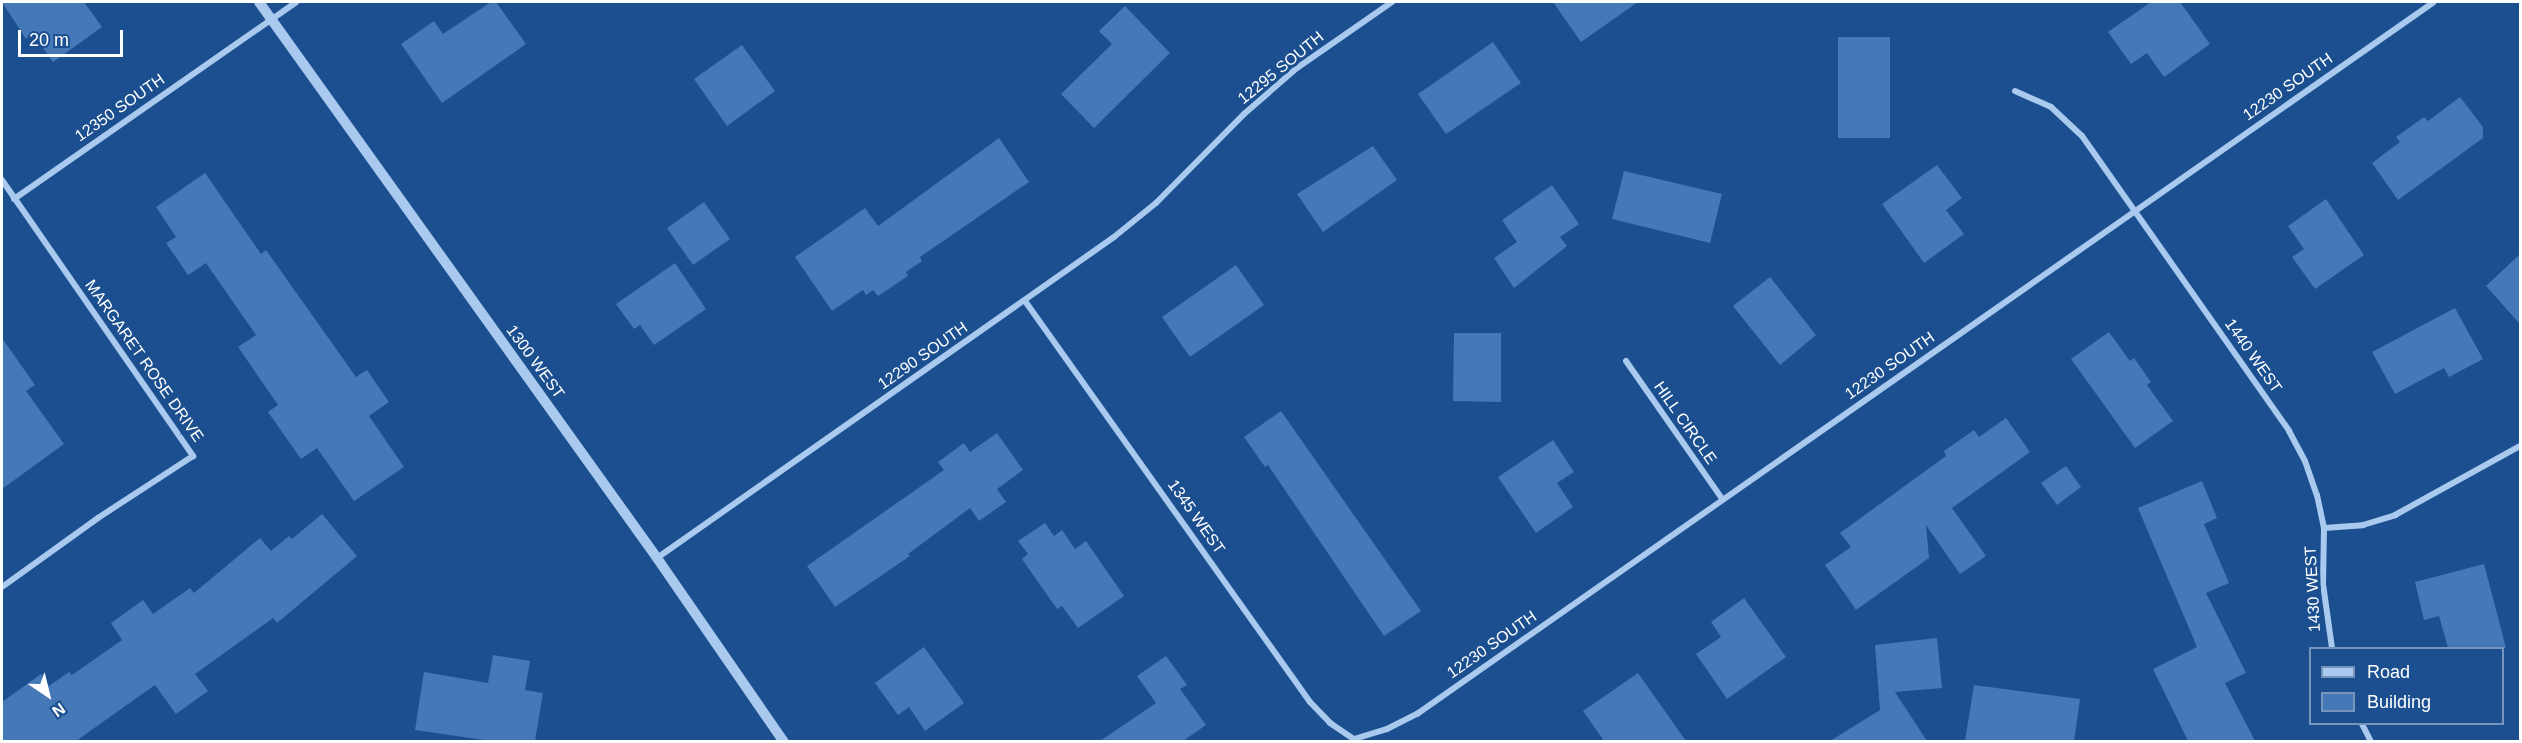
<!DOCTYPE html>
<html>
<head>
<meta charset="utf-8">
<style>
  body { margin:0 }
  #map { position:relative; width:2522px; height:743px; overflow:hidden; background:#1b4f8f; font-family:Arial,sans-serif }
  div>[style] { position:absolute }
  .building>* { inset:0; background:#4478b7 }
  .minor>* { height:6px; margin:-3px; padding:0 3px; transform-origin:3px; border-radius:3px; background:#a9c9ee }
  .tertiary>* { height:10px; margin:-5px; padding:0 5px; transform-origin:5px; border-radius:5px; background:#a9c9ee }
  span { translate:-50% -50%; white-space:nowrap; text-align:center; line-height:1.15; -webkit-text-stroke:6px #1b4f8f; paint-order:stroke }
  .street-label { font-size:16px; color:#fff }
  .frame { position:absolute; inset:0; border:3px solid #fff; pointer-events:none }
  .legend { position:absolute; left:2309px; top:647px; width:195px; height:78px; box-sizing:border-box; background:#1b4f8f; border:2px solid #7695bc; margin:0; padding:8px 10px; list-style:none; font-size:18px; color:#fff }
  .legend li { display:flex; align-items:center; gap:12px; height:30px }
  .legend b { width:30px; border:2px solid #7695bc }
  .north { position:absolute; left:18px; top:665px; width:60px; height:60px; -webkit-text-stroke:4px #1b4f8f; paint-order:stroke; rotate:145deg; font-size:16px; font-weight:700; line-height:24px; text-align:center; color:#fff }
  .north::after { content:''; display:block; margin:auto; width:21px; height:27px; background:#fff; clip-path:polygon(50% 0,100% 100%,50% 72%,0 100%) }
  .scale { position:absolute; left:18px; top:30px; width:105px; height:27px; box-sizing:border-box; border:3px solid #fff; border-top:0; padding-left:8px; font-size:18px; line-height:21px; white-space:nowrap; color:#fff; -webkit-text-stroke:4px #1b4f8f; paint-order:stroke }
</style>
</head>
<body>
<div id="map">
  <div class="building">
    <div style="clip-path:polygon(2px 2px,84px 2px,102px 27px,53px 62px,33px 34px,26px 39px)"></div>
    <div style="clip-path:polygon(491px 2px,496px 2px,526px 44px,442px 103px,401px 44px,434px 21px,443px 34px)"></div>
    <div style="clip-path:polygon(1553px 2px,1638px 2px,1581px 42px)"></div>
    <div style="clip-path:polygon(2151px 2px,2180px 2px,2210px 44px,2164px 77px,2147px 53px,2131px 64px,2108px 32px)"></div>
    <div style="clip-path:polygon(1125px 6px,1170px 53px,1094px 128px,1061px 94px,1112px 44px,1099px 31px)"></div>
    <div style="clip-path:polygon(1838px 37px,1890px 37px,1890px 138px,1838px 138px)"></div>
    <div style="clip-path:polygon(1493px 42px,1521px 83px,1446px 134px,1418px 94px)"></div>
    <div style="clip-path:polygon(742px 45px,775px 91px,727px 126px,694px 79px)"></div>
    <div style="clip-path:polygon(2460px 97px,2483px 127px,2483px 138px,2398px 200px,2372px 163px,2400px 142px,2396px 137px,2424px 117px,2428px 121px)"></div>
    <div style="clip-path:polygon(999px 138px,1029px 182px,920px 257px,922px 261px,906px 272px,908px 276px,878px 296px,873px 290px,866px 295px,863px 290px,832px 311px,795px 257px,865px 208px,878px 226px)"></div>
    <div style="clip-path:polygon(1373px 146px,1397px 180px,1323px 232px,1297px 194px)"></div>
    <div style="clip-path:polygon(1937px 165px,1962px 198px,1946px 210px,1964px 234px,1924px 263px,1882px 204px)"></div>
    <div style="clip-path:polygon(1624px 171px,1722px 194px,1710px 243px,1612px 219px)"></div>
    <div style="clip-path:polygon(205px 173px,261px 254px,266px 250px,356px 377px,367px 370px,389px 402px,369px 416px,404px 467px,354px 501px,317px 448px,301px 459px,268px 412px,278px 405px,238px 347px,256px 335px,206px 263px,188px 275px,166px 243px,176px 237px,156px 207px)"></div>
    <div style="clip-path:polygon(1552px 185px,1579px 224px,1560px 237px,1567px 246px,1514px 288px,1494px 258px,1517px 242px,1502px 220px)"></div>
    <div style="clip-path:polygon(2326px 199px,2364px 255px,2315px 289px,2292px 257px,2304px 249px,2288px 226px)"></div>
    <div style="clip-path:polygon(704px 202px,730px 239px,693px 265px,667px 228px)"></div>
    <div style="clip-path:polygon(2520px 254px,2520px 324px,2486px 286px)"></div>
    <div style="clip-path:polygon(675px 263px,706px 309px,654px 345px,640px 325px,634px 329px,616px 304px)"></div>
    <div style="clip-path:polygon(1236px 265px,1264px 305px,1190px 357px,1162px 317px)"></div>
    <div style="clip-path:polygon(1770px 277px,1816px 335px,1780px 365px,1733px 306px)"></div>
    <div style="clip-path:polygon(2455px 308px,2483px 359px,2449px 377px,2444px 368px,2395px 394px,2372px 352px)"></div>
    <div style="clip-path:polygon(2109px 332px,2130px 361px,2134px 358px,2151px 382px,2147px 385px,2173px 421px,2135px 448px,2071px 359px)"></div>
    <div style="clip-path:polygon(1454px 333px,1501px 333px,1501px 402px,1453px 401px)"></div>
    <div style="clip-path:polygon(2px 338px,35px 385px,26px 391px,64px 444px,2px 489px)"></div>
    <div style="clip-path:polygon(1281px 411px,1421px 611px,1384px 636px,1268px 465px,1265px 467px,1244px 437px)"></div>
    <div style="clip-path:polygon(2006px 418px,2030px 452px,1952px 508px,1986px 556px,1960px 574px,1926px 525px,1929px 558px,1856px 610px,1825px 565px,1851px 547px,1840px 533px,1946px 456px,1944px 451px,1974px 430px,1979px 437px)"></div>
    <div style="clip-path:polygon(997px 433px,1023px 470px,997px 489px,1006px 502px,979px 521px,970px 508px,908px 554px,910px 556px,835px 607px,807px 566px,944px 470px,938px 462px,964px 443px,970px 452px)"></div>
    <div style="clip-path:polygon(1553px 440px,1574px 472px,1557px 483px,1573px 507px,1536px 533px,1498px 477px)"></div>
    <div style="clip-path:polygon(2066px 466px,2081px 487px,2057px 505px,2041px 483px)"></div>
    <div style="clip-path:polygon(2202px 481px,2217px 518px,2204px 524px,2229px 583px,2206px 593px,2246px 673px,2225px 683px,2255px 741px,2188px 741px,2153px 669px,2197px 647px,2138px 508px)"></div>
    <div style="clip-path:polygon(322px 514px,357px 556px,277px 623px,273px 618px,195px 674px,208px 691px,176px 714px,155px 685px,76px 741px,2px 741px,2px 702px,41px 674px,49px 686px,69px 672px,72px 675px,122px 640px,111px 623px,143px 600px,153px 614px,190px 588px,194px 593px,260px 538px,271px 551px,289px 536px,292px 539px)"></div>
    <div style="clip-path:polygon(1045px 523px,1054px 536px,1062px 530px,1075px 549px,1086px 541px,1124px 596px,1078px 628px,1062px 606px,1057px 609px,1022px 559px,1028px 554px,1018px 541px)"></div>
    <div style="clip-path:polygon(2484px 564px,2506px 648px,2448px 648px,2439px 616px,2424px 620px,2415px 582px)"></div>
    <div style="clip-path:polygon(1744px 598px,1786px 657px,1727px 699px,1696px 654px,1721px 637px,1711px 622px)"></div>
    <div style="clip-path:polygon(1937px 638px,1942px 688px,1895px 692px,1927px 741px,1830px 741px,1880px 710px,1875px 645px)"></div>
    <div style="clip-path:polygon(924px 647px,964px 703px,925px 731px,909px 707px,898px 715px,875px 683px)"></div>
    <div style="clip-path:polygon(493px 655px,530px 661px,525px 690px,543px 693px,535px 741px,491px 741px,415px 730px,424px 672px,488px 683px)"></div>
    <div style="clip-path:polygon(1166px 656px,1187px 685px,1180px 689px,1206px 725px,1183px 741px,1100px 741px,1156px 703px,1137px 676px)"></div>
    <div style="clip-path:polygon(1638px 673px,1686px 741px,1604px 741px,1583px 711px)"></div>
    <div style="clip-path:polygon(1974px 685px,2080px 699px,2074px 741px,1965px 741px)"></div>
  </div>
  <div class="minor">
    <div style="left:2015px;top:91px;width:39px;rotate:24deg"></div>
    <div style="left:2051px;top:107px;width:42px;rotate:43.1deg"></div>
    <div style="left:2082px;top:136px;width:360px;rotate:54.9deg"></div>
    <div style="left:2289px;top:431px;width:34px;rotate:62deg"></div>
    <div style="left:2305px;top:461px;width:36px;rotate:71deg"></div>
    <div style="left:2317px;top:495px;width:34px;rotate:78deg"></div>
    <div style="left:2324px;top:528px;width:56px;rotate:91deg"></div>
    <div style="left:2323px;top:584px;width:65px;rotate:82deg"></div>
    <div style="left:2px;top:180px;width:336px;rotate:55.3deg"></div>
    <div style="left:193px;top:456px;width:113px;rotate:146.9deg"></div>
    <div style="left:98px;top:518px;width:118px;rotate:144.3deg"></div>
    <div style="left:14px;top:199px;width:344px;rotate:-34.9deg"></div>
    <div style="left:1025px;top:301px;width:492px;rotate:54.6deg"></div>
    <div style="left:1310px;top:702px;width:29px;rotate:46deg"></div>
    <div style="left:1330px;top:723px;width:29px;rotate:34deg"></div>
    <div style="left:1354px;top:739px;width:34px;rotate:-17deg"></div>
    <div style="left:1387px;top:729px;width:34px;rotate:-27deg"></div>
    <div style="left:1417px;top:714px;width:1241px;rotate:-35deg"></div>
    <div style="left:1626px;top:361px;width:169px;rotate:55.1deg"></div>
    <div style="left:2324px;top:528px;width:39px;rotate:-4deg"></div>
    <div style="left:2363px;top:525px;width:34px;rotate:-17deg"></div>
    <div style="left:2395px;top:515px;width:143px;rotate:-28.9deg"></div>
    <div style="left:657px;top:558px;width:558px;rotate:-35.08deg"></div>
    <div style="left:1114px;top:237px;width:54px;rotate:-39deg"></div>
    <div style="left:1156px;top:203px;width:125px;rotate:-45.3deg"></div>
    <div style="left:1244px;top:114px;width:70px;rotate:-41deg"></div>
    <div style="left:1297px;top:68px;width:116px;rotate:-34.8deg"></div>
    <div style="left:2362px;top:724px;width:20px;rotate:63deg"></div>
  </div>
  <div class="tertiary">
    <div style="left:259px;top:2px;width:684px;rotate:54.4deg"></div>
    <div style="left:657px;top:558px;width:224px;rotate:55.4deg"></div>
  </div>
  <div class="street-label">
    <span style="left:1281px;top:68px;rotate:-39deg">12295 SOUTH</span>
    <span style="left:2288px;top:87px;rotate:-35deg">12230 SOUTH</span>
    <span style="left:120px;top:108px;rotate:-35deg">12350 SOUTH</span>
    <span style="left:923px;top:356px;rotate:-35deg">12290 SOUTH</span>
    <span style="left:2253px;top:356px;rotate:55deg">1440 WEST</span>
    <span style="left:144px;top:361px;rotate:55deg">MARGARET ROSE DRIVE</span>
    <span style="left:535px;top:362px;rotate:54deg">1300 WEST</span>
    <span style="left:1890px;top:366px;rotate:-35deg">12230 SOUTH</span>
    <span style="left:1685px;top:423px;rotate:55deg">HILL CIRCLE</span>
    <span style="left:1196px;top:517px;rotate:55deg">1345 WEST</span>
    <span style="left:2313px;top:589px;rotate:-93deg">1430 WEST</span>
    <span style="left:1492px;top:645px;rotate:-35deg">12230 SOUTH</span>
  </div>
  <div class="frame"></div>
  <ul class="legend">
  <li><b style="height:8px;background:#a9c9ee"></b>Road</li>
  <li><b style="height:16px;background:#4478b7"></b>Building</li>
  </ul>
  <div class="north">N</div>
  <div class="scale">20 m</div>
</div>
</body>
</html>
